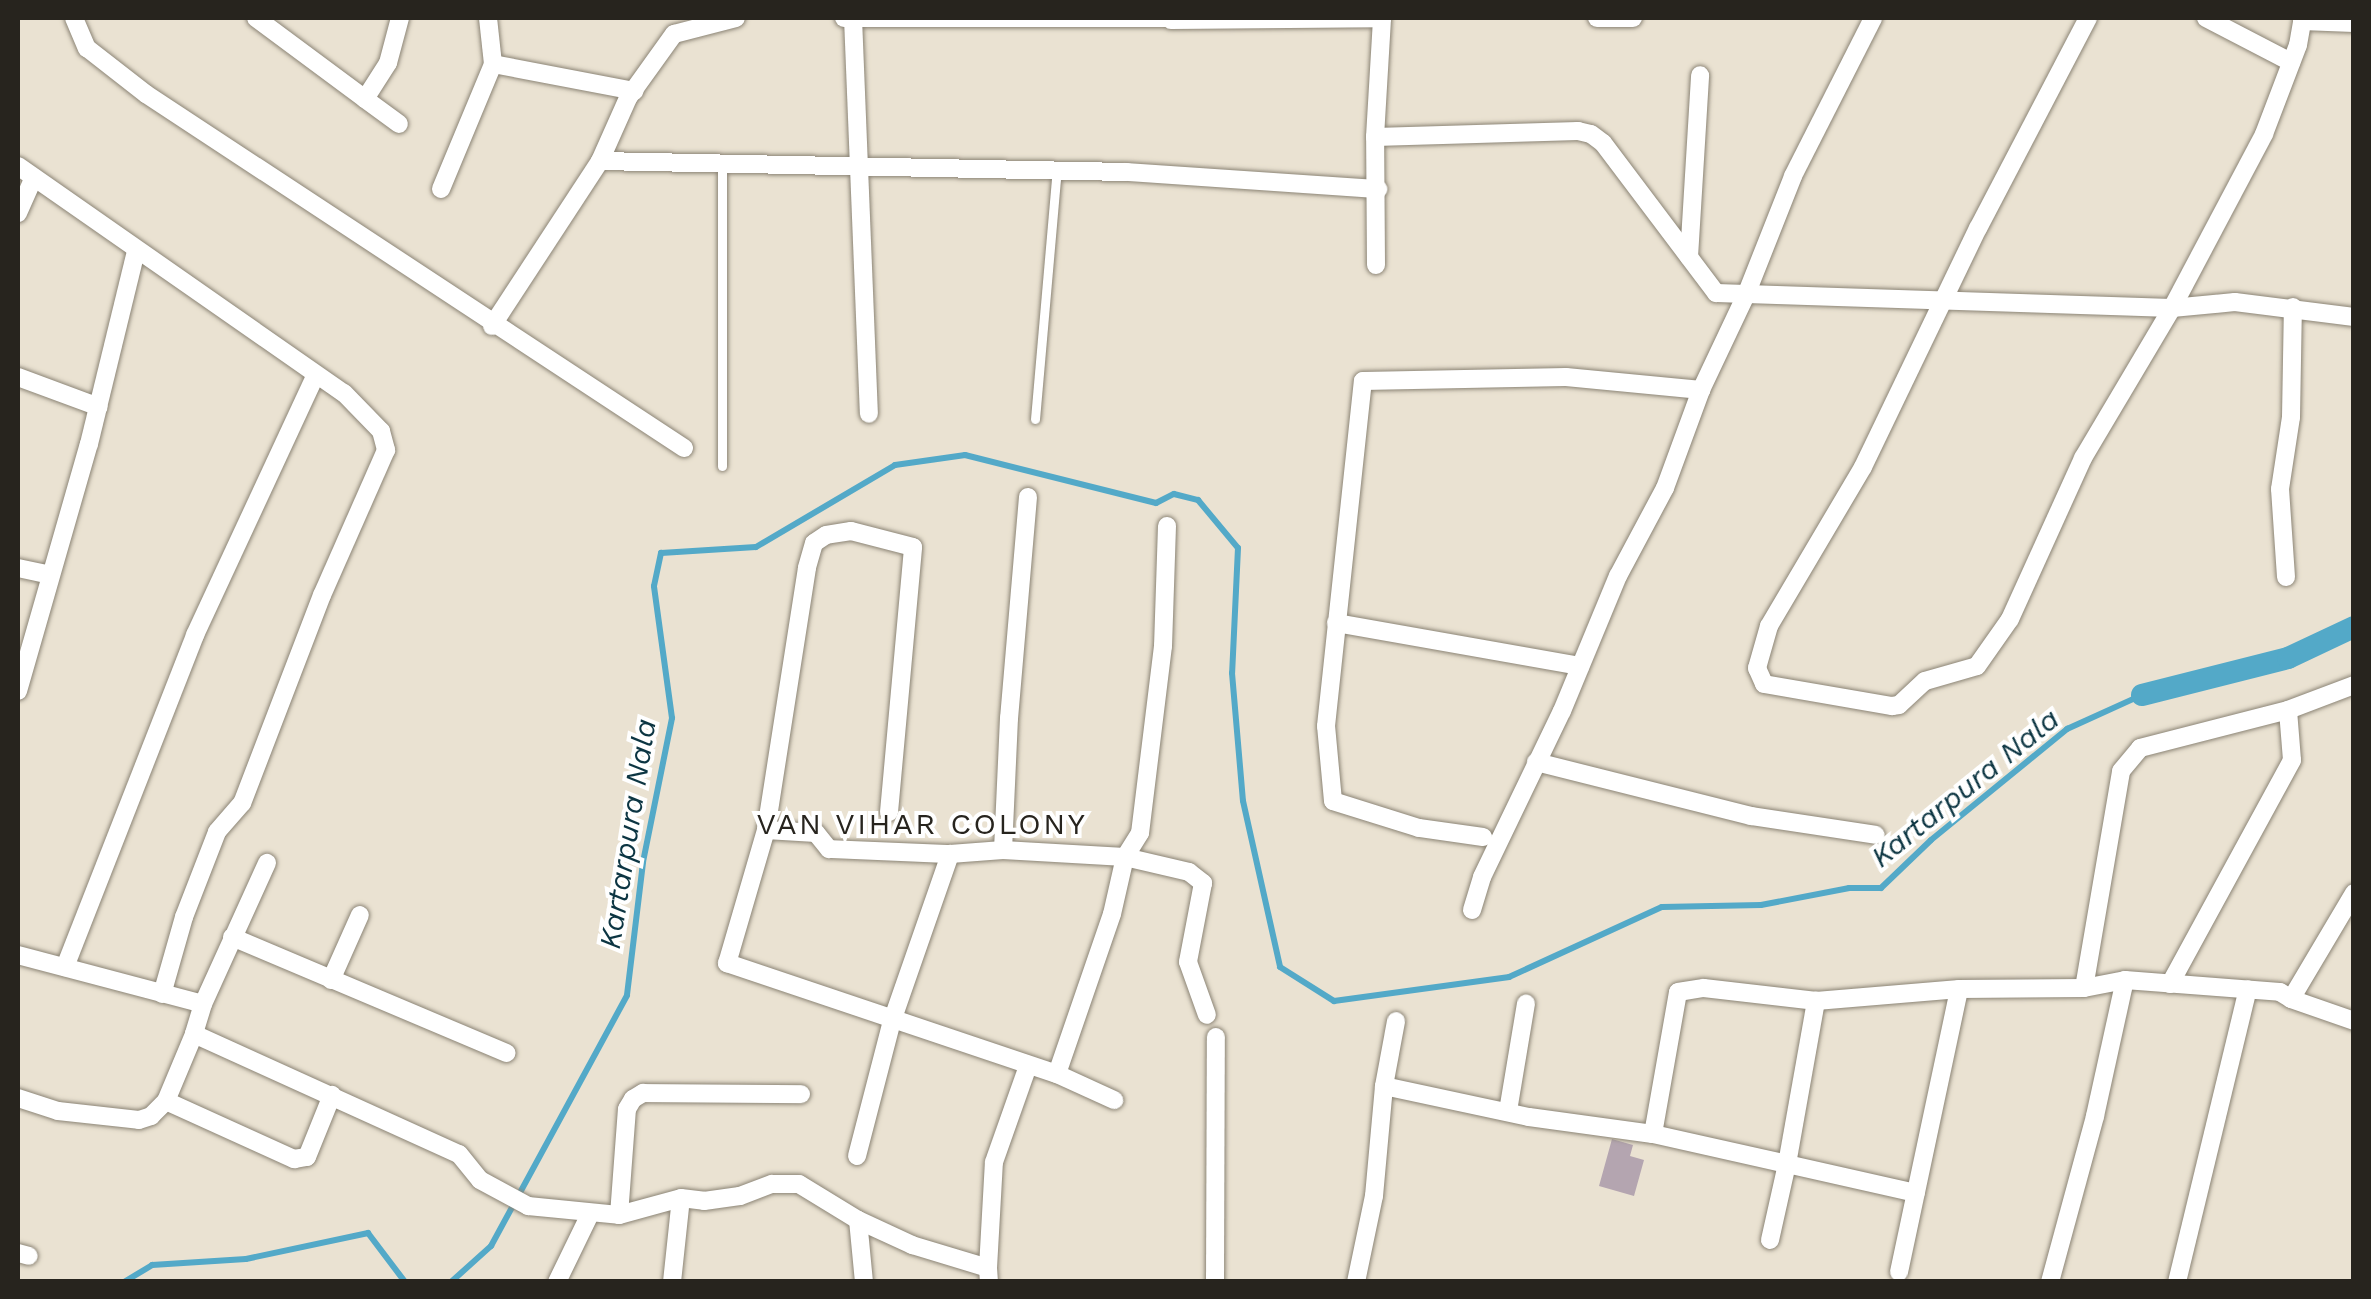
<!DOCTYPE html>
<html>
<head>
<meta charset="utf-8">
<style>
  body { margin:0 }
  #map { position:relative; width:2371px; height:1299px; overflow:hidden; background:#eae2d2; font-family:"Work Sans",sans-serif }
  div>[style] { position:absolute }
  .stream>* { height:6px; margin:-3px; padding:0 3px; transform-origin:3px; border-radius:3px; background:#53a9c8 }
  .canal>* { height:22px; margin:-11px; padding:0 11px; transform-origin:11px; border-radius:11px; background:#53a9c8 }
  .building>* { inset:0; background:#b4a5b0 }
  .roads { filter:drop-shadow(0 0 2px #8b8475) drop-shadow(0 0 2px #8b8475) }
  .service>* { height:9px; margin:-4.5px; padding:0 4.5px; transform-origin:4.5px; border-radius:4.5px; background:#fff }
  .minor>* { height:18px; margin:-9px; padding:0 9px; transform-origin:9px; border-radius:9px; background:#fff }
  span { translate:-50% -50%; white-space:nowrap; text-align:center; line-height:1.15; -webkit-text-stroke:8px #fff; paint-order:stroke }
  .water-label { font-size:30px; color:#0c3542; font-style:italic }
  .neighbourhood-label { font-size:30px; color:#27241e; letter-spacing:2.5px }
  .frame { position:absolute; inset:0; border:20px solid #27241e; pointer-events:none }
</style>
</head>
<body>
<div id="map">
  <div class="stream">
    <div style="left:124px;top:1282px;width:33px;rotate:-31deg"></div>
    <div style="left:152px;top:1265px;width:94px;rotate:-3.7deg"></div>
    <div style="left:246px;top:1259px;width:125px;rotate:-12deg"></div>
    <div style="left:368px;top:1233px;width:61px;rotate:52.9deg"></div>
    <div style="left:451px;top:1282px;width:54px;rotate:-42deg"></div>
    <div style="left:491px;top:1246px;width:285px;rotate:-61.5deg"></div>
    <div style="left:627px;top:995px;width:134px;rotate:-83.1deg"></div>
    <div style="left:643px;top:862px;width:147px;rotate:-78.6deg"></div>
    <div style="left:672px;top:718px;width:133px;rotate:-97.8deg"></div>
    <div style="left:654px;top:586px;width:34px;rotate:-78deg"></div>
    <div style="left:661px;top:553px;width:95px;rotate:-3.6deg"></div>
    <div style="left:756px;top:547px;width:161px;rotate:-30.5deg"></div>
    <div style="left:895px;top:465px;width:71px;rotate:-8.1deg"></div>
    <div style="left:965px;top:455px;width:197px;rotate:14.1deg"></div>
    <div style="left:1156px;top:503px;width:20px;rotate:-27deg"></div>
    <div style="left:1174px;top:494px;width:25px;rotate:14deg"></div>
    <div style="left:1198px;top:500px;width:62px;rotate:50.2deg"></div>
    <div style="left:1238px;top:548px;width:125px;rotate:92.7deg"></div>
    <div style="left:1232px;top:673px;width:128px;rotate:85.1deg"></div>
    <div style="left:1243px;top:801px;width:170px;rotate:77.4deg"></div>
    <div style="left:1280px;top:967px;width:64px;rotate:32.2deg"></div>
    <div style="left:1334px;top:1001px;width:177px;rotate:-7.8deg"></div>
    <div style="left:1509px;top:977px;width:168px;rotate:-24.6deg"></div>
    <div style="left:1662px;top:907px;width:99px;rotate:-1.2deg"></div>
    <div style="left:1761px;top:905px;width:90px;rotate:-10.9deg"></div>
    <div style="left:1849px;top:888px;width:32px"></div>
    <div style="left:1881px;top:888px;width:69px;rotate:-43.8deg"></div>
    <div style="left:1931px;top:840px;width:176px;rotate:-39.2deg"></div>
    <div style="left:2067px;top:729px;width:82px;rotate:-24.4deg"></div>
  </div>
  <div class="canal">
    <div style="left:2142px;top:695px;width:151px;rotate:-14.2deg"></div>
    <div style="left:2288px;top:658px;width:73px;rotate:-25.2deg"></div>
  </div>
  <div class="building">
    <div style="clip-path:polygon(1612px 1139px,1633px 1145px,1630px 1156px,1644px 1160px,1634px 1196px,1599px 1186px)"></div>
  </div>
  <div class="roads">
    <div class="service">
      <div style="left:1035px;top:419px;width:250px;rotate:-85deg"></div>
      <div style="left:722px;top:466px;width:303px;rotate:-90deg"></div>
    </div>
    <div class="minor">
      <div style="left:74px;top:18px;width:33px;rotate:67deg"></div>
      <div style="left:87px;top:48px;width:75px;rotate:37.9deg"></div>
      <div style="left:146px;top:94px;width:644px;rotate:33.34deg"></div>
      <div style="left:256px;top:18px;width:136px;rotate:36.6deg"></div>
      <div style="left:365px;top:99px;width:43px;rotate:-57.4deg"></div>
      <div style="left:388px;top:63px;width:47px;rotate:-75.1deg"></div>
      <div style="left:844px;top:18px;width:327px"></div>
      <div style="left:853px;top:18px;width:396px;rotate:87.7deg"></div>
      <div style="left:1597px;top:18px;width:36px"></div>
      <div style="left:2088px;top:18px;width:237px;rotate:117.6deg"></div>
      <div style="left:1978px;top:228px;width:265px;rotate:115.7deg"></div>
      <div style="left:1863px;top:467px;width:185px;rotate:120.6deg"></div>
      <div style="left:1769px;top:626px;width:44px;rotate:105.9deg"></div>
      <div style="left:1757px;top:668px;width:17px;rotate:66deg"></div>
      <div style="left:1764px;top:684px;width:130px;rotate:9.8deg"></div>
      <div style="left:1892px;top:706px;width:7px;rotate:-8deg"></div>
      <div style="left:1899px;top:705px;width:35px;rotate:-43deg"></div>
      <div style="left:1925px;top:681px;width:54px;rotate:-16.1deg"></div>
      <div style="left:1977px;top:666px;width:57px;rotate:-54.9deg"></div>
      <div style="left:2010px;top:619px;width:177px;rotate:-65.6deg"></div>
      <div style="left:2083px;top:458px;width:174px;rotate:-59.3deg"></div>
      <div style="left:2172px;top:308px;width:197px;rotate:-62.1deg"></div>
      <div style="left:2264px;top:134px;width:95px;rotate:-69.1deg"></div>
      <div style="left:2298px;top:45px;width:27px;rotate:-80deg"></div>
      <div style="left:2206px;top:18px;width:96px;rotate:27.4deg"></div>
      <div style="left:1171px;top:20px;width:211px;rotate:-0.5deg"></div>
      <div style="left:2302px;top:21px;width:52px;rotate:2.2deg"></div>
      <div style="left:493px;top:64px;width:144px;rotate:10.8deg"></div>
      <div style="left:365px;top:99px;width:42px;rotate:36.3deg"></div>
      <div style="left:1375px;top:137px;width:203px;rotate:-1.7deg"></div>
      <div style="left:1578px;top:131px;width:13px;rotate:13deg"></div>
      <div style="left:1591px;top:134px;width:15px;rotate:37deg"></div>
      <div style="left:1603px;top:143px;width:188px;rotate:53deg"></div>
      <div style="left:1716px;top:293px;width:456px;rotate:1.9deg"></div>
      <div style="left:2172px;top:308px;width:63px;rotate:-5.4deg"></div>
      <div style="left:2235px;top:302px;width:120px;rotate:7.2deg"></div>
      <div style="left:600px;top:161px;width:527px;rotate:1.2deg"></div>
      <div style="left:1127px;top:172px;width:252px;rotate:3.9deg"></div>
      <div style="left:18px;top:166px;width:397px;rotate:34.9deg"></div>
      <div style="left:344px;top:393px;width:53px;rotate:45.8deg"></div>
      <div style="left:381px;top:431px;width:20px;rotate:75deg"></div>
      <div style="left:386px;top:450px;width:158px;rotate:113.8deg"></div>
      <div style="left:322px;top:595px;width:223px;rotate:111deg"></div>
      <div style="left:242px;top:803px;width:38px;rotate:131deg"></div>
      <div style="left:217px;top:832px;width:91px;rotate:111.2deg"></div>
      <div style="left:184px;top:917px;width:80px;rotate:105.9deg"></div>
      <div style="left:441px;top:189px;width:135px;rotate:-67.4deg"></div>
      <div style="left:493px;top:64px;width:46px;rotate:-96.2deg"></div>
      <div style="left:18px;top:213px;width:39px;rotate:-66deg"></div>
      <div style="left:1689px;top:257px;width:182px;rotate:-86.5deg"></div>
      <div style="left:1376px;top:265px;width:128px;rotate:-90.4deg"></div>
      <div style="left:1375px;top:137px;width:119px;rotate:-86.6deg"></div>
      <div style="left:492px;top:326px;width:197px;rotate:-56.8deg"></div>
      <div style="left:600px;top:161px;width:69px;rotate:-66deg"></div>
      <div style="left:628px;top:98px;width:79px;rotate:-54.3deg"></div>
      <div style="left:674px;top:34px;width:64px;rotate:-14.5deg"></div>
      <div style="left:18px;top:377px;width:86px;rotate:20.3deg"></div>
      <div style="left:1028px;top:497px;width:222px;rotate:94.9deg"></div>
      <div style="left:1009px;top:718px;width:132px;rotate:92.6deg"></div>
      <div style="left:1003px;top:850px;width:122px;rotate:3.3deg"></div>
      <div style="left:1125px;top:857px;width:58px;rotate:102.8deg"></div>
      <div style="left:1112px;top:914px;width:169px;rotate:109deg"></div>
      <div style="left:1167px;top:526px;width:120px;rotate:91.9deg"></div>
      <div style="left:1163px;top:646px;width:188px;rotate:97deg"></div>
      <div style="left:1140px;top:833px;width:28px;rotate:122deg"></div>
      <div style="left:1125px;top:857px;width:66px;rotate:13.2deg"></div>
      <div style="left:1189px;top:872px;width:18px;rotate:38deg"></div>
      <div style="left:1203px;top:883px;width:80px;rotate:100.8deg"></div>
      <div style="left:1188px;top:962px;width:56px;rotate:70.3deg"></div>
      <div style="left:18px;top:568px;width:33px;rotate:12deg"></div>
      <div style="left:2286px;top:577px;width:88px;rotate:-93.9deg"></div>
      <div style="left:2280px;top:489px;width:73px;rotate:-81.3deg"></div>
      <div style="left:2291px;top:417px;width:110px;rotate:-89deg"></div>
      <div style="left:1336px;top:623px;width:248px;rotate:10deg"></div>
      <div style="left:18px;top:691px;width:257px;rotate:-74deg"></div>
      <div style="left:89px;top:444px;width:199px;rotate:-76.3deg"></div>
      <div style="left:1536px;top:762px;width:222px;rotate:14.1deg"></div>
      <div style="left:1751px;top:816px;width:126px;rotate:8.6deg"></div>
      <div style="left:889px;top:812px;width:266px;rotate:-84.8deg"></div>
      <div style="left:913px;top:547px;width:64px;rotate:-165.5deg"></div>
      <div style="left:851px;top:531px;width:25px;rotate:171deg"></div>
      <div style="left:826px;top:535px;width:14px;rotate:146deg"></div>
      <div style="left:814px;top:543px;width:26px;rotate:106deg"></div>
      <div style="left:807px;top:568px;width:265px;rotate:98.9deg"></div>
      <div style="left:766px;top:830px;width:139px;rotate:106.3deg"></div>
      <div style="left:727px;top:963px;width:348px;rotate:18.6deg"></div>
      <div style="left:1057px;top:1074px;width:63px;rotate:24.5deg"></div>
      <div style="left:766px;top:830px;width:50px;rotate:3.4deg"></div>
      <div style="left:816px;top:833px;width:21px;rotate:51deg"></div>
      <div style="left:829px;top:849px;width:121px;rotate:2.4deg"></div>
      <div style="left:1483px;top:837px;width:65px;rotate:-172deg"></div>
      <div style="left:1419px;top:828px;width:90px;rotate:-162.6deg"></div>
      <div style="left:1333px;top:801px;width:75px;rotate:-95.3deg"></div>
      <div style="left:1326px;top:726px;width:347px;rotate:-83.9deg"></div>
      <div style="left:1363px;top:381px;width:203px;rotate:-1.1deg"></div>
      <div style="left:1566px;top:377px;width:136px;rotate:5.5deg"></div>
      <div style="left:1701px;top:390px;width:105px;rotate:-64.7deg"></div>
      <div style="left:1746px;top:295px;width:128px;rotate:-68.4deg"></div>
      <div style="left:1793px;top:176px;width:177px;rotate:-63.1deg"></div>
      <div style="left:2354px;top:893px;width:123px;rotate:120.7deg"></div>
      <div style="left:2291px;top:999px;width:67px;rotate:19.2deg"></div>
      <div style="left:1472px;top:910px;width:34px;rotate:-73deg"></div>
      <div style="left:1482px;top:877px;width:184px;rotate:-64.3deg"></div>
      <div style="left:1562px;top:711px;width:146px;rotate:-67.5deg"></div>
      <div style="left:1618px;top:576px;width:100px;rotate:-61.9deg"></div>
      <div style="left:1665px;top:488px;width:104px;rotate:-69.8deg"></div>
      <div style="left:232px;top:937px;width:298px;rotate:22.9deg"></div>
      <div style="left:18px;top:955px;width:191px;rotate:14.8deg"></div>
      <div style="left:203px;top:1004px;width:155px;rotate:-65.6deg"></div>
      <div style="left:65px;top:967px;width:357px;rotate:-68.6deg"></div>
      <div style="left:195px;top:635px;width:285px;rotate:-65.1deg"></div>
      <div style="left:331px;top:980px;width:71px;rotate:-66deg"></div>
      <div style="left:2170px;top:984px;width:255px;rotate:-61.4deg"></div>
      <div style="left:2292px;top:760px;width:50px;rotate:-94.6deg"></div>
      <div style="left:2084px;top:988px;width:220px;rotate:-80.3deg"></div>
      <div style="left:2121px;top:771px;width:30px;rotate:-50deg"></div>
      <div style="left:2140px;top:748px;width:153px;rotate:-14.4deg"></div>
      <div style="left:2288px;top:710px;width:71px;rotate:-20.7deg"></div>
      <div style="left:203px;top:1004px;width:31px;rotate:107deg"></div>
      <div style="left:194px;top:1034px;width:291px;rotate:24.4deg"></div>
      <div style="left:459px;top:1154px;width:33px;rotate:51deg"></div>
      <div style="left:480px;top:1180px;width:55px;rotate:28.4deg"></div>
      <div style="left:528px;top:1206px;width:91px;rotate:5.6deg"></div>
      <div style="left:619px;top:1215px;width:64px;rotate:-15.3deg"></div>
      <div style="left:681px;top:1198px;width:23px;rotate:7deg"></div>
      <div style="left:704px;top:1201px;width:36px;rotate:-8deg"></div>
      <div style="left:740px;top:1196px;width:34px;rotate:-21deg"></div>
      <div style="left:772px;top:1184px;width:27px"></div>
      <div style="left:799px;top:1184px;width:69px;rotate:31.4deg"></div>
      <div style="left:858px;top:1220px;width:60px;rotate:24.8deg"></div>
      <div style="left:912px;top:1245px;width:79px;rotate:16.8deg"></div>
      <div style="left:988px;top:1268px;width:14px;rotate:86deg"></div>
      <div style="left:1384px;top:1086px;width:66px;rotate:-79.5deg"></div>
      <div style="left:18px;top:1098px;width:42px;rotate:18deg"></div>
      <div style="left:58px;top:1111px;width:81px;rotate:6.3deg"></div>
      <div style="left:139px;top:1120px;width:13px;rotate:-18deg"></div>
      <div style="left:151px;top:1116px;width:21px;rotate:-45deg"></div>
      <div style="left:166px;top:1101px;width:73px;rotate:-67.3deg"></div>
      <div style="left:166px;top:1101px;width:141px;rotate:24.4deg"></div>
      <div style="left:294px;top:1159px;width:13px;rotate:-9deg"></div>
      <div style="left:307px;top:1157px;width:67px;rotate:-68deg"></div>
      <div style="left:1508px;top:1111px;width:109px;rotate:-80.5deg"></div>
      <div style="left:1653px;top:1134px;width:144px;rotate:-80deg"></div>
      <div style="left:1678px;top:992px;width:26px;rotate:-9deg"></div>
      <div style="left:1704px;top:988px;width:113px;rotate:6.6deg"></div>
      <div style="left:857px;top:1156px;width:139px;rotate:-75.5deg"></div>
      <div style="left:892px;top:1021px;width:177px;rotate:-70.8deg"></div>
      <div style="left:950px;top:854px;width:53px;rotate:-4.3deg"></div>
      <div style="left:619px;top:1215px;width:106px;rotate:-85.7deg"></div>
      <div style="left:627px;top:1109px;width:12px;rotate:-59deg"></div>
      <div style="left:633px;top:1099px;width:12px;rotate:-31deg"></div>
      <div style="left:643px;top:1093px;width:158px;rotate:0.4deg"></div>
      <div style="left:858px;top:1220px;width:62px;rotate:84.5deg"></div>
      <div style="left:1770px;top:1240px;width:78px;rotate:-77.4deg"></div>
      <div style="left:1787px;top:1164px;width:132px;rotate:12.7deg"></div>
      <div style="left:18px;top:1253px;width:11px;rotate:15deg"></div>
      <div style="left:988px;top:1268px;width:106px;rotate:-86.8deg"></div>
      <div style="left:994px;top:1162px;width:102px;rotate:-70.5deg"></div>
      <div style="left:1899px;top:1272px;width:289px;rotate:-78deg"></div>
      <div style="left:557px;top:1282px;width:76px;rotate:-64.1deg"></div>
      <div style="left:672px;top:1282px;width:84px;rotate:-83.9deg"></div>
      <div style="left:1215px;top:1282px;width:245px;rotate:-89.8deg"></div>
      <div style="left:1356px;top:1282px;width:88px;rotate:-78.2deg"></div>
      <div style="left:1374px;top:1196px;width:110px;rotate:-84.8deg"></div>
      <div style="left:1384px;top:1086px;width:148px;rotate:12.1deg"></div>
      <div style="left:1529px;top:1117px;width:125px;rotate:7.8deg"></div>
      <div style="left:1653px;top:1134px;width:137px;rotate:12.6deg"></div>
      <div style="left:1787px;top:1164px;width:166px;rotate:-79.9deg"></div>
      <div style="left:1816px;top:1001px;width:144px;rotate:-4.8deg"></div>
      <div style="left:1959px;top:989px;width:125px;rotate:-0.5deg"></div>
      <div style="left:2084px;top:988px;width:42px;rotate:-11deg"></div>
      <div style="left:2125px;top:980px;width:155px;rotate:4.4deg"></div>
      <div style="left:2280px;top:992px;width:13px;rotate:32deg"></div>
      <div style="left:2050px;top:1282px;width:172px;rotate:-74.8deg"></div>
      <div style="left:2095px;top:1116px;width:139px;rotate:-77.6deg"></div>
      <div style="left:2177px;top:1282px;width:301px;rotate:-76.4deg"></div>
    </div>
  </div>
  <div class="water-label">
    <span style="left:1965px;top:788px;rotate:-39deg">Kartarpura Nala</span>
    <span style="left:628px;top:834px;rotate:-81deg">Kartarpura Nala</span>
  </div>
  <div class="neighbourhood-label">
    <span style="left:922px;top:824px">VAN VIHAR COLONY</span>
  </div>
  <div class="frame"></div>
</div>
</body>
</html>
